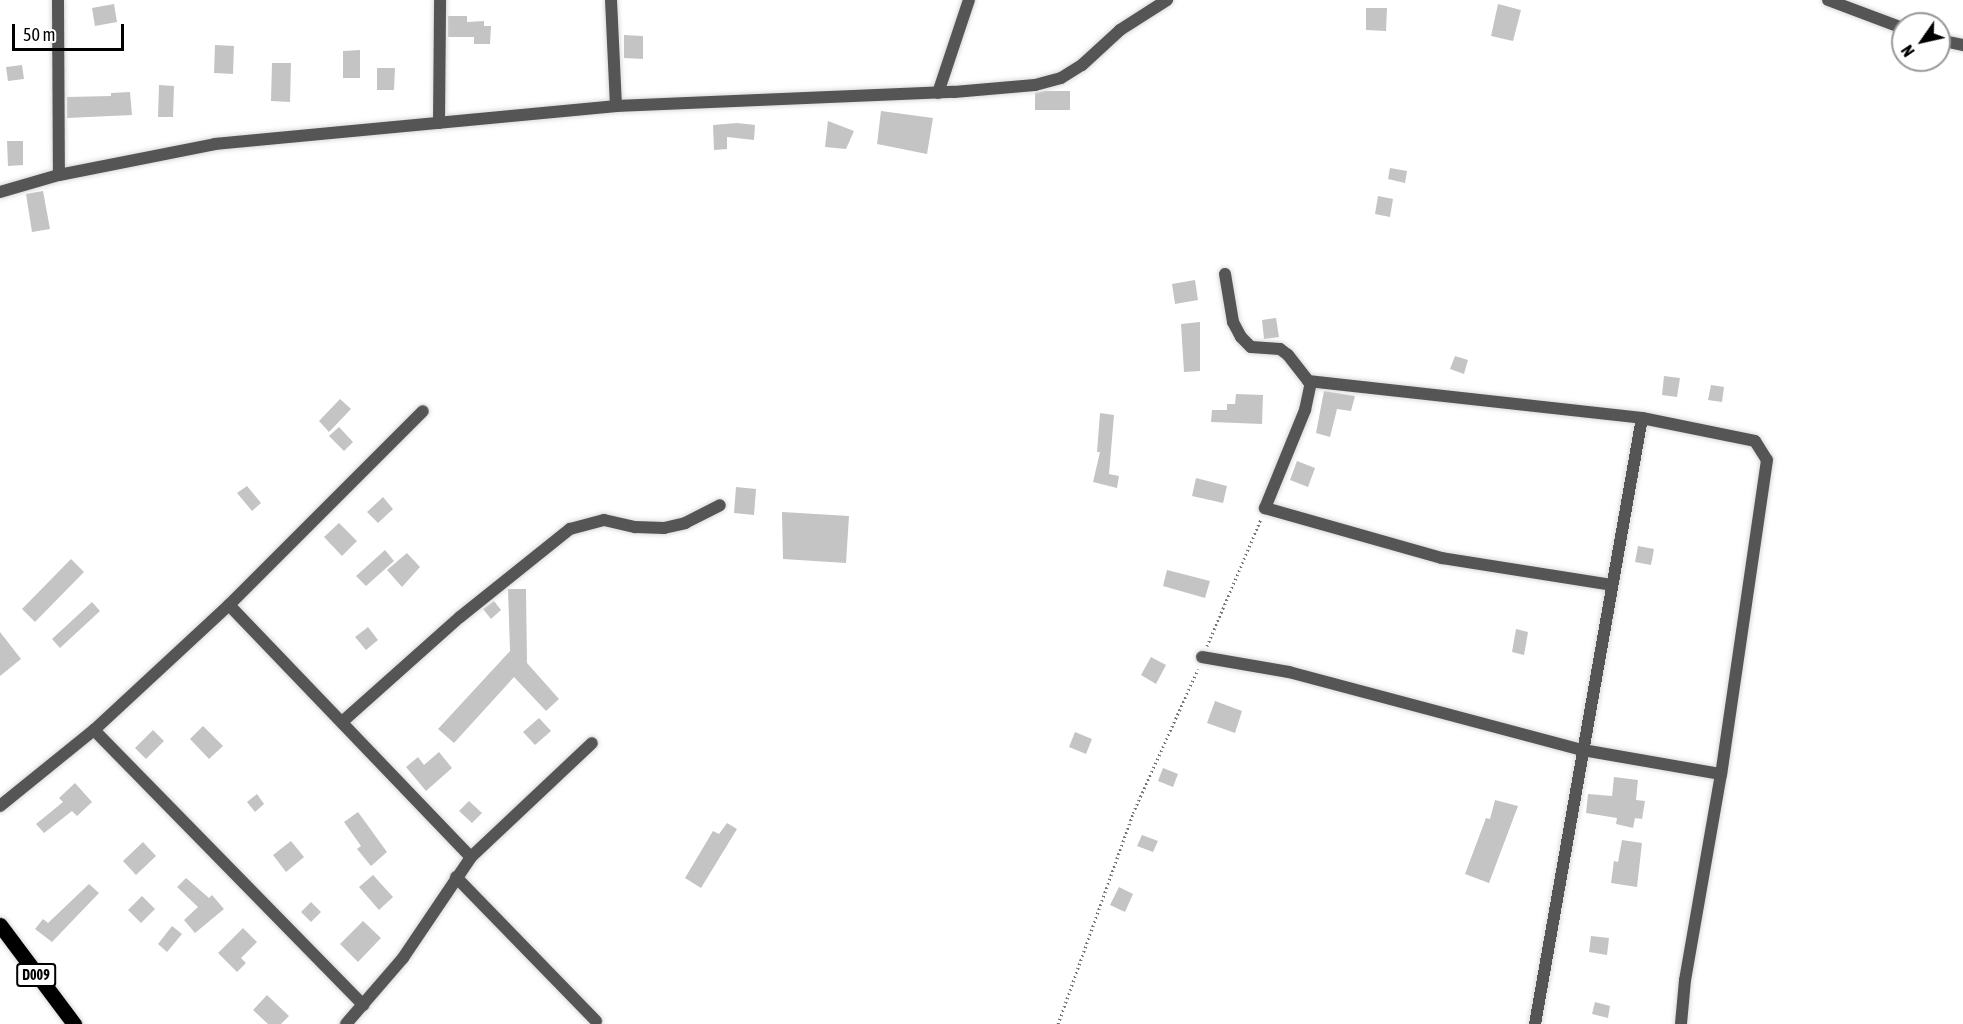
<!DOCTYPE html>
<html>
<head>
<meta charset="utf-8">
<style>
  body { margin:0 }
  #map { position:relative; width:1963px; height:1024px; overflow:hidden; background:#fff; font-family:"Asap Condensed",sans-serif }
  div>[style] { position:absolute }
  .building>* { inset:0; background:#c4c4c4 }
  .path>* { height:3px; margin-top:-1.5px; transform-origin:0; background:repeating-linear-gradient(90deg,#777 0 1.5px,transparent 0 4.5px) }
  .roads { filter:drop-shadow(0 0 2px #dbdbdb) drop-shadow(0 0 2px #dbdbdb) }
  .street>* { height:12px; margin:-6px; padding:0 6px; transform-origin:6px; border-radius:6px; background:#555 }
  .primary>* { height:15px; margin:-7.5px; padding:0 7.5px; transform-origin:7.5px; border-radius:7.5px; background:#000 }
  span { translate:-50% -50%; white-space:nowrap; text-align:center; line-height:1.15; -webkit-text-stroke:4.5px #fff; paint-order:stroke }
  .shield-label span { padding:2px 4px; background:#fff; border:2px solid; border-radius:4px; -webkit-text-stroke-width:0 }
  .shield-label { font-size:14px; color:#000; font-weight:700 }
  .north { position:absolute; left:1891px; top:12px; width:60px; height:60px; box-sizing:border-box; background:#fff; border:2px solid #999; border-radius:50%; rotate:236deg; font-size:16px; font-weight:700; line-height:24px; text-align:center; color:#000 }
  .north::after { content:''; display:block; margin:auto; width:21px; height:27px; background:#000; clip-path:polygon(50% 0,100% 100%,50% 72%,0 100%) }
  .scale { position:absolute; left:12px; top:24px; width:112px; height:27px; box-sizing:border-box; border:3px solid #000; border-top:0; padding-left:8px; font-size:18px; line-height:21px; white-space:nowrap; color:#000; -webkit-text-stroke:4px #fff; paint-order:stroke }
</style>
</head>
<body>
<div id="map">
  <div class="building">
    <div style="clip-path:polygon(114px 4px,117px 22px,95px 26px,92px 8px)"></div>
    <div style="clip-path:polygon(1498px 4px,1521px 10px,1513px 41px,1491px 36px)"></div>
    <div style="clip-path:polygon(1366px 8px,1387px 8px,1386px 31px,1366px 30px)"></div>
    <div style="clip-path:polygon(448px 16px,467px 16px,467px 22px,484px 21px,484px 26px,491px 26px,490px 44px,474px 44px,474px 37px,448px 37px)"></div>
    <div style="clip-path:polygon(624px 35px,643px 36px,643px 59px,624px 58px)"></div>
    <div style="clip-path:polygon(215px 45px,234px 46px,233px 74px,214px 73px)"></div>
    <div style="clip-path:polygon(360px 50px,360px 78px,343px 78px,343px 51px)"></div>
    <div style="clip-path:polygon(272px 63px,291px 63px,290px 102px,271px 101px)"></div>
    <div style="clip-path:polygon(22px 65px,24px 79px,8px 81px,6px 67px)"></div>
    <div style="clip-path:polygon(377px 68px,395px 68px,394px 90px,377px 90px)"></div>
    <div style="clip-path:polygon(159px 85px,174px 86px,173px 117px,158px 117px)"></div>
    <div style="clip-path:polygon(1045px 91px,1070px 91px,1070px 110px,1035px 110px,1035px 93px)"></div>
    <div style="clip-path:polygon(130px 92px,132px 115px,67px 118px,67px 97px,111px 96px,111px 93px)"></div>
    <div style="clip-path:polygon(881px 111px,933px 118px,927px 154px,877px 144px)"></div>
    <div style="clip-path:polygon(828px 121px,854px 131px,846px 149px,825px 147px)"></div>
    <div style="clip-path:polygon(737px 123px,755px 125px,754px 140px,727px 137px,727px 149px,714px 150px,713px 125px)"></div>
    <div style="clip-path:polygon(7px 141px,23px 141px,23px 165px,8px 166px)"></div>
    <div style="clip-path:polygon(1390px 168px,1407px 171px,1405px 183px,1388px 179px)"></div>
    <div style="clip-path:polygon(43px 191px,50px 229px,32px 232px,26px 194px)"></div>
    <div style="clip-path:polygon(1378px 196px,1393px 199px,1390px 217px,1375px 214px)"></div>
    <div style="clip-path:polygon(1195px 280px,1198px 300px,1175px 304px,1172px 284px)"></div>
    <div style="clip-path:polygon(1276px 318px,1279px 337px,1264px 339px,1262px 320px)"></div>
    <div style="clip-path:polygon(1200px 322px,1200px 371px,1184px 372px,1181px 324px)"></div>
    <div style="clip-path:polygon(1455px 356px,1468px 360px,1464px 374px,1450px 369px)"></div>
    <div style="clip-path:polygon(1664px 376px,1680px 378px,1677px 397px,1662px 395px)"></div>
    <div style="clip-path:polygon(1711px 385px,1724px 387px,1722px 402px,1708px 400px)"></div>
    <div style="clip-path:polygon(1324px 391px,1355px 396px,1351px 411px,1337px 409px,1330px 437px,1316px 433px)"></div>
    <div style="clip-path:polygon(1236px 394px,1263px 395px,1262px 424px,1211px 422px,1212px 410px,1227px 410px,1227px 404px,1235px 404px)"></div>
    <div style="clip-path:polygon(340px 399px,351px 409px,329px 432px,319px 421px)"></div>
    <div style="clip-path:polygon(1100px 413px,1114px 415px,1109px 474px,1119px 476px,1117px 488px,1093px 482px,1100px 452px,1097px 452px)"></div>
    <div style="clip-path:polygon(339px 427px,353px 442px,344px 451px,329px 436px)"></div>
    <div style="clip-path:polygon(1297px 461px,1315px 468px,1308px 487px,1290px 480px)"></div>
    <div style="clip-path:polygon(1196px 478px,1227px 486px,1223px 503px,1192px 496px)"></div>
    <div style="clip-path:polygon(247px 486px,261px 503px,252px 511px,237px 493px)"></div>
    <div style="clip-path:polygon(736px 487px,756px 489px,754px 515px,734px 513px)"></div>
    <div style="clip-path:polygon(383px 497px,393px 509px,378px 523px,367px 512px)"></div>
    <div style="clip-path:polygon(782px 512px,849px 516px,846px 563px,783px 559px)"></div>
    <div style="clip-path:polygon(339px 523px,357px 541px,342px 556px,324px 537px)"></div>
    <div style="clip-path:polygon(1638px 546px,1654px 549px,1651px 565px,1635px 562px)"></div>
    <div style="clip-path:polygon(385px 550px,394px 561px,366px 586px,356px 576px)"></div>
    <div style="clip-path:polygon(407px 553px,420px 567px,402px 587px,387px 570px)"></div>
    <div style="clip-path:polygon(71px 559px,84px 572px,35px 622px,22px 609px)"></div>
    <div style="clip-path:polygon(1167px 570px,1210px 581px,1205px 598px,1163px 586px)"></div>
    <div style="clip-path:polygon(508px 589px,526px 589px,527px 663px,559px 699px,546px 711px,514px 677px,454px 743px,438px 729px,510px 651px)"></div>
    <div style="clip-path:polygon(494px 601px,501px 610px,491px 619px,483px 609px)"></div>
    <div style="clip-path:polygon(92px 602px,100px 611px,60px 648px,52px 639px)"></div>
    <div style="clip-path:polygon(368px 627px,378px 640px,366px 650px,355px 637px)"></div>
    <div style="clip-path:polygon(1516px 629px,1528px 632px,1524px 655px,1512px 652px)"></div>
    <div style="clip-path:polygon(0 632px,21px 659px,0 676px)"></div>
    <div style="clip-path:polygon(1151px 657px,1166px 665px,1156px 684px,1141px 675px)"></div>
    <div style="clip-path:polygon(1215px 701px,1242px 711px,1235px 733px,1207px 723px)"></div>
    <div style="clip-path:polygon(539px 718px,551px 731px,535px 745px,523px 732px)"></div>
    <div style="clip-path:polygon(203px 726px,223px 746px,209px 759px,190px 739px)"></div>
    <div style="clip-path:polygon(153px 730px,164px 741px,146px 759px,135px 748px)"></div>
    <div style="clip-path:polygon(1075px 732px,1092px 739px,1086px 754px,1069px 747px)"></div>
    <div style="clip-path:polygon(439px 752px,452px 768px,426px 791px,406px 767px,418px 757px,424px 765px)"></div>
    <div style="clip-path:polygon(1163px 768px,1178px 774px,1173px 787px,1158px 781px)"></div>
    <div style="clip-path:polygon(1614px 777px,1638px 780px,1636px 800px,1645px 801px,1642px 819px,1635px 818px,1633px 828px,1616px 824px,1617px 818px,1586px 813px,1588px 794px,1612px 796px)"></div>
    <div style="clip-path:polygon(75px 783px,92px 802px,77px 816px,72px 811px,44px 833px,36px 824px,63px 802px,59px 798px)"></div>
    <div style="clip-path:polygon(257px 794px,264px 804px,255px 812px,247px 802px)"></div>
    <div style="clip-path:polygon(1495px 800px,1518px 806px,1489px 883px,1465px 874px,1486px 818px,1490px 819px)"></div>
    <div style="clip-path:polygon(469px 801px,482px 813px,472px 823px,459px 811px)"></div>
    <div style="clip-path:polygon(358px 812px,387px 852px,371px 866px,357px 849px,361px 846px,344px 822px)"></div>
    <div style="clip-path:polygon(727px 823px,737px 829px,701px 888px,685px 878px,713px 831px,719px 834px)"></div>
    <div style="clip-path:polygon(1142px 835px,1158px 841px,1153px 852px,1137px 846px)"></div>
    <div style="clip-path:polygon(1622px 840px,1642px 843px,1637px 887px,1611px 883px,1614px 861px,1618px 862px)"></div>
    <div style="clip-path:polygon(291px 841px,304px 857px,286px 872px,273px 855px)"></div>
    <div style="clip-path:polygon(143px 842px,156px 856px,136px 875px,123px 861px)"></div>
    <div style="clip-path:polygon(373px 875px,393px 897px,379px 910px,359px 887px)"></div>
    <div style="clip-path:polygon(186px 878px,209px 898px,212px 895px,224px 909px,195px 933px,184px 920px,198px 907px,177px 887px)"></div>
    <div style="clip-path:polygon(89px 884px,99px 893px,52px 942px,35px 929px,43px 919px,48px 923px)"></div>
    <div style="clip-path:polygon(1119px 887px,1133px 894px,1125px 912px,1110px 905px)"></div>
    <div style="clip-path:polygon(142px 896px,155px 909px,141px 923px,128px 910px)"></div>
    <div style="clip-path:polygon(311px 902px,321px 912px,311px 922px,301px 912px)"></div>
    <div style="clip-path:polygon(363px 921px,381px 938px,358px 962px,340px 944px)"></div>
    <div style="clip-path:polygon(172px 926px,182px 934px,167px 952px,158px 944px)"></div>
    <div style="clip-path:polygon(243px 928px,257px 942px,241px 958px,246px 963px,237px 972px,218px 953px)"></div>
    <div style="clip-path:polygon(1591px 936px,1609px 938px,1607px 955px,1589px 952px)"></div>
    <div style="clip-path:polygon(267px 995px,289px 1016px,281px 1024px,268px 1024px,253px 1010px)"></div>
    <div style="clip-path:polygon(1595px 1002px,1610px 1006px,1608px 1018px,1592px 1014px)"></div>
  </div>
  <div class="path">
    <div style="left:1207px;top:646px;width:138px;rotate:-67deg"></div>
    <div style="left:1058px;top:1024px;width:224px;rotate:-70.4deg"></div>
    <div style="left:1133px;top:813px;width:158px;rotate:-65.7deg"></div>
  </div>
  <div class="roads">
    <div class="street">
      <div style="left:58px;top:0;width:175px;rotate:89.7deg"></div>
      <div style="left:611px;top:0;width:106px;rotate:87.3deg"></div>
      <div style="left:1828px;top:0;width:80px;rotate:20.5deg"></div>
      <div style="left:1939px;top:40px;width:25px;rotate:12deg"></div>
      <div style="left:938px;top:93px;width:98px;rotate:-71.6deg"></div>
      <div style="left:439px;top:123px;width:123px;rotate:-89.5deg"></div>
      <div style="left:0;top:192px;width:61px;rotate:-16.1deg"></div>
      <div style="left:59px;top:175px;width:159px;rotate:-11.2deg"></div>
      <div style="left:215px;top:144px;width:403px;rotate:-5.4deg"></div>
      <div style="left:616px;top:106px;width:338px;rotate:-2.4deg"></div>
      <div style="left:954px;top:92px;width:81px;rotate:-4.9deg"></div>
      <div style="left:1035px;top:85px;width:27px;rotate:-15deg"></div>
      <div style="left:1061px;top:78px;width:25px;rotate:-32deg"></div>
      <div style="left:1082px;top:65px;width:52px;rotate:-42.6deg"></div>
      <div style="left:1120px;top:30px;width:56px;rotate:-32.6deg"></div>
      <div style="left:1225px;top:274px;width:49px;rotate:80.5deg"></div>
      <div style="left:1233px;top:322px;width:17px;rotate:62deg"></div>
      <div style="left:1241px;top:337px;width:14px;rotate:45deg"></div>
      <div style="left:1251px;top:347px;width:29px;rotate:4deg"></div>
      <div style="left:1280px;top:349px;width:10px;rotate:37deg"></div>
      <div style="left:1288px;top:355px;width:33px;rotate:52deg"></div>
      <div style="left:1308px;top:381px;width:336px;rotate:6.3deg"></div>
      <div style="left:1642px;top:418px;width:115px;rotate:11.5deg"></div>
      <div style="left:1755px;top:441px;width:22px;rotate:58deg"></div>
      <div style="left:1767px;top:460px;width:317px;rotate:98.3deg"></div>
      <div style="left:1721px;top:774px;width:209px;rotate:99.9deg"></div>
      <div style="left:1685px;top:980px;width:44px;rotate:95.2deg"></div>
      <div style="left:1311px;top:382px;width:29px;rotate:102deg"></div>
      <div style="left:1305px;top:410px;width:106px;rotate:112.2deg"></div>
      <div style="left:1265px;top:508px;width:184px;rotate:15.8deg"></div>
      <div style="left:1442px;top:558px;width:172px;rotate:9deg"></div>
      <div style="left:229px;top:605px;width:349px;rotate:46.2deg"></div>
      <div style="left:1202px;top:657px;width:88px;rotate:9.8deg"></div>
      <div style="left:1289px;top:672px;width:304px;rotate:14.9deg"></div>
      <div style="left:1583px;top:750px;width:140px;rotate:9.9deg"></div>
      <div style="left:342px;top:722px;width:158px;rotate:-41.7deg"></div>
      <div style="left:460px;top:617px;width:141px;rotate:-38.7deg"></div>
      <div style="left:570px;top:529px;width:35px;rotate:-15deg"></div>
      <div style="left:604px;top:520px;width:32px;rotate:13deg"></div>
      <div style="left:635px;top:527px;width:29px;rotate:2deg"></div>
      <div style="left:664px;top:528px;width:22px;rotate:-13deg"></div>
      <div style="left:685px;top:523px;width:39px;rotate:-27deg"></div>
      <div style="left:94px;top:730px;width:385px;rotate:45.6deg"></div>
      <div style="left:0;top:806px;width:121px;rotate:-39deg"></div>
      <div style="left:94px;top:730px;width:184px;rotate:-42.8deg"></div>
      <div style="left:229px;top:605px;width:274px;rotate:-45deg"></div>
      <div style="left:456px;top:877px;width:201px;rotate:45.8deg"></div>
      <div style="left:346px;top:1024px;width:87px;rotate:-49.2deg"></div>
      <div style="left:403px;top:958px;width:122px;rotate:-56deg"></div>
      <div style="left:471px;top:857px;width:166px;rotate:-43.3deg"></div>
      <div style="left:1535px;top:1024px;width:615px;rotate:-79.99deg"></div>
    </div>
    <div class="primary">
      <div style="left:0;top:925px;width:124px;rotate:53.2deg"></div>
    </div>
  </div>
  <div class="shield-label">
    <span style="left:36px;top:975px">D009</span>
  </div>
  <div class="north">N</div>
  <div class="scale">50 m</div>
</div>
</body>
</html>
